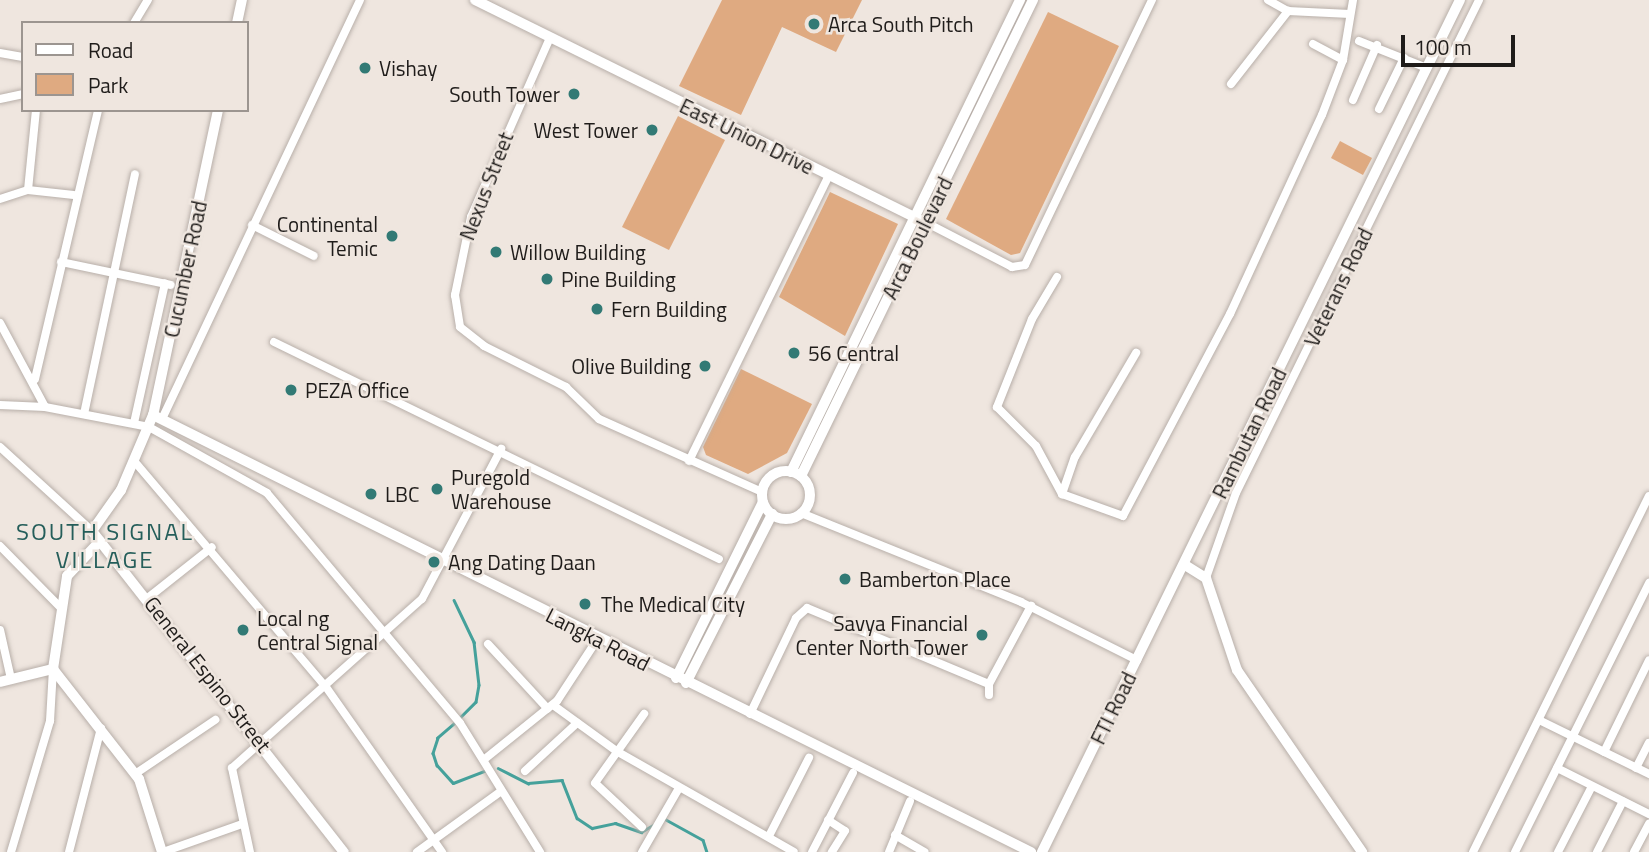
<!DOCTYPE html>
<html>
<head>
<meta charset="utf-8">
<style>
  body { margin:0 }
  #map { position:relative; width:1649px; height:852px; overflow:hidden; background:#efe6df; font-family:"Titillium Web",sans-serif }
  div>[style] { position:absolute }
  .green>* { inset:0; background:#dfaa81 }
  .stream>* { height:2.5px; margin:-1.25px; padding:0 1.25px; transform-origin:1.25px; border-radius:1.25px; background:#45a19b }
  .roads { filter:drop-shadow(0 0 2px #b8afa9) drop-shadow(0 0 2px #b8afa9) }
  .minor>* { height:8px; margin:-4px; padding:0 4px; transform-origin:4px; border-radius:4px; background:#fff }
  .tertiary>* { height:10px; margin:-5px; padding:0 5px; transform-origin:5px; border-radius:5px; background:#fff }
  .tertiary>.ring { margin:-5px; padding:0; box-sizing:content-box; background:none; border:10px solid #fff; border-radius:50% }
  .secondary>* { height:10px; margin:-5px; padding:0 5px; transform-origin:5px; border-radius:5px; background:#fff }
  .dots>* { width:19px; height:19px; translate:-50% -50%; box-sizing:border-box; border:4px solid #efe6df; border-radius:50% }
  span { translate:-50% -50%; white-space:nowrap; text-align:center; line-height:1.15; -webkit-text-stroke:5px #efe6df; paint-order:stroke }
  .poi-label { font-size:21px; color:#1f1c1a }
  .left { translate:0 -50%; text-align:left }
  .right { translate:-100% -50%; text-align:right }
  .street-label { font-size:21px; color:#1f1c1a }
  .quarter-label { font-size:24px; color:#255e5a; letter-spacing:2px }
  .legend { position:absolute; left:21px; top:21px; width:228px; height:91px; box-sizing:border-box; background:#efe6df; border:2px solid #9c9590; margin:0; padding:9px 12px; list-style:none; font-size:21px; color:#1f1c1a }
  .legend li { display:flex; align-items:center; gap:14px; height:35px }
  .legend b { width:35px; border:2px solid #9c9590 }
  .scale { position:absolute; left:1401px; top:35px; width:114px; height:32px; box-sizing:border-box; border:4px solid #1f1c1a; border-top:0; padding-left:9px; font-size:21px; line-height:24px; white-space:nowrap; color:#1f1c1a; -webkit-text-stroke:5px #efe6df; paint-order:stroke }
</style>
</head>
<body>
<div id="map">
  <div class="green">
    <div style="clip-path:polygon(722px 0,862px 0,836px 52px,782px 27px,741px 115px,679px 86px)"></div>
    <div style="clip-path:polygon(1048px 12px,1119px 46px,1020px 253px,1011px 255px,946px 219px)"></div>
    <div style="clip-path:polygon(678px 116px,725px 140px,669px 250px,622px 227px)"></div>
    <div style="clip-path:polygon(1340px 141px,1372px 158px,1363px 175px,1331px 158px)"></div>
    <div style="clip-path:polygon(830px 192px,898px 224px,845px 336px,779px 297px)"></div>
    <div style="clip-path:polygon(741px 369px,812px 404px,787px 453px,748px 474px,706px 455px,703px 447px)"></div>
  </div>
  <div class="stream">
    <div style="left:454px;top:600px;width:47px;rotate:64.5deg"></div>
    <div style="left:474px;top:642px;width:43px;rotate:83.4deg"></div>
    <div style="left:479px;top:685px;width:17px;rotate:100deg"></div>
    <div style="left:476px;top:702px;width:23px;rotate:135deg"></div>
    <div style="left:455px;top:723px;width:23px;rotate:139deg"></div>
    <div style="left:438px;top:738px;width:16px;rotate:108deg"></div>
    <div style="left:433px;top:753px;width:13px;rotate:72deg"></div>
    <div style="left:437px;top:765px;width:24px;rotate:48deg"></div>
    <div style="left:453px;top:783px;width:36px;rotate:-21deg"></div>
    <div style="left:498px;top:768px;width:34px;rotate:27deg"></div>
    <div style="left:528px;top:783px;width:34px;rotate:-5deg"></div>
    <div style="left:562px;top:780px;width:41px;rotate:68.5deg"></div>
    <div style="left:577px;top:818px;width:18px;rotate:34deg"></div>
    <div style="left:592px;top:828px;width:24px;rotate:-12deg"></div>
    <div style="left:615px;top:823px;width:28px;rotate:19deg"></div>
    <div style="left:641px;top:832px;width:14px;rotate:-30deg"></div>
    <div style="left:665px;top:819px;width:43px;rotate:28.9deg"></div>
    <div style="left:703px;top:840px;width:13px;rotate:72deg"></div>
  </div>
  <div class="roads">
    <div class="minor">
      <div style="left:1268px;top:0;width:23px;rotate:29deg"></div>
      <div style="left:1288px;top:11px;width:62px;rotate:2.8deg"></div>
      <div style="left:134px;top:23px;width:27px;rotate:-59deg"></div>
      <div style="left:549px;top:40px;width:193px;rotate:113.8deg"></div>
      <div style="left:471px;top:217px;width:80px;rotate:101.6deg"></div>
      <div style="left:455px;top:295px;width:32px;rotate:81deg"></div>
      <div style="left:460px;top:327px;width:31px;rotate:38deg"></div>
      <div style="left:484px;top:346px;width:92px;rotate:26.6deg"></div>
      <div style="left:566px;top:387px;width:46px;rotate:44.1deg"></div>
      <div style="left:599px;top:419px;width:179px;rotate:24.1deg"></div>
      <div style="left:1359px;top:41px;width:73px;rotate:21.7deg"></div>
      <div style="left:1313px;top:44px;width:34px;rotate:28deg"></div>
      <div style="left:0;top:53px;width:23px;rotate:10deg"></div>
      <div style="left:1231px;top:84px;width:93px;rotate:-52deg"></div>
      <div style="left:0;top:99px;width:24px;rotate:-12deg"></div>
      <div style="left:1353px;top:100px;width:60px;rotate:-66.4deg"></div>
      <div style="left:1379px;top:109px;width:57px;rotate:-63.9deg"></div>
      <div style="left:28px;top:190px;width:80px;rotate:-84.3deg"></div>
      <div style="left:0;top:199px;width:29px;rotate:-18deg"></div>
      <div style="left:28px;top:190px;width:46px;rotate:6.2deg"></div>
      <div style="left:925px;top:222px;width:98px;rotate:27.3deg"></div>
      <div style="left:1012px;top:267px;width:13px;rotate:-9deg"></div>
      <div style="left:1025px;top:265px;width:294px;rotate:-64.4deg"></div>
      <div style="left:252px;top:225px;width:69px;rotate:26.6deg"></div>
      <div style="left:61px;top:262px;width:112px;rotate:11.8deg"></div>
      <div style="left:1057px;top:277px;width:49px;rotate:120.8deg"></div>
      <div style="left:1032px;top:319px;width:95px;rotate:111.7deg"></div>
      <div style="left:997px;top:407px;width:55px;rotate:45deg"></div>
      <div style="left:1036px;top:446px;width:55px;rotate:61.6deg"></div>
      <div style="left:1062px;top:494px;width:65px;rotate:19.8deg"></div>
      <div style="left:1123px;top:516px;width:229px;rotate:-62.1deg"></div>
      <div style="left:1230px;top:314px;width:219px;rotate:-65.2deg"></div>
      <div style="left:1322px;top:115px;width:59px;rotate:-69.1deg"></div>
      <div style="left:1343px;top:60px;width:61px;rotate:-80.5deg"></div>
      <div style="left:0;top:323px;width:95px;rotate:61.8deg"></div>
      <div style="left:274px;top:342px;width:495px;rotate:26deg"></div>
      <div style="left:35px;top:379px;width:276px;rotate:-76.8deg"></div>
      <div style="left:0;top:405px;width:45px;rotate:2.5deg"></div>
      <div style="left:45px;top:407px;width:106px;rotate:10.9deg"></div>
      <div style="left:149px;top:427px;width:135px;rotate:29.2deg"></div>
      <div style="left:267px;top:493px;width:300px;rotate:50deg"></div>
      <div style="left:460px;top:723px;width:152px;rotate:58.2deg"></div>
      <div style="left:84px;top:414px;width:245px;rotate:-78deg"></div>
      <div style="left:162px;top:419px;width:463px;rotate:-64.7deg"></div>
      <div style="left:134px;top:423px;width:143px;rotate:-77.5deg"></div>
      <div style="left:0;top:447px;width:125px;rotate:42.4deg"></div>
      <div style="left:689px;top:461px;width:318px;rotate:-63.9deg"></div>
      <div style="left:135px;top:462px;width:295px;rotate:49.7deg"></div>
      <div style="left:326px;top:687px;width:202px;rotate:54.9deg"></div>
      <div style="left:1062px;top:494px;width:39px;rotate:-71deg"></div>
      <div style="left:1075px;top:457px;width:121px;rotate:-59.6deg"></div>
      <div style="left:801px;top:513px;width:237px;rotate:22deg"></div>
      <div style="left:1021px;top:602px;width:130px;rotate:26.6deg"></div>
      <div style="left:0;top:546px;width:87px;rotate:45.5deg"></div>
      <div style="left:1206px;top:578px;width:90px;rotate:-70.6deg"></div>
      <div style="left:1236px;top:493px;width:550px;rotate:-63.76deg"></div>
      <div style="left:149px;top:597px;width:80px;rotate:-38.4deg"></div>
      <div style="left:0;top:630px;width:50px;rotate:77.3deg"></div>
      <div style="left:488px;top:644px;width:88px;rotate:47.3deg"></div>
      <div style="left:989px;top:684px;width:89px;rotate:-61.7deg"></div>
      <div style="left:989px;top:695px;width:11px;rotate:-90deg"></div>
      <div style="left:553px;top:705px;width:80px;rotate:35.9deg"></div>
      <div style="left:618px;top:752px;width:202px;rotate:29.6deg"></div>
      <div style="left:750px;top:714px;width:106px;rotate:-64.4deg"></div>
      <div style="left:796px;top:618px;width:15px;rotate:-42deg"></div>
      <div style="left:807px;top:608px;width:197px;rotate:22.7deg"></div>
      <div style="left:1539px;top:720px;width:123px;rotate:26.1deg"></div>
      <div style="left:1604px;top:752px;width:102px;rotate:-63.9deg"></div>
      <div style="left:486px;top:758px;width:91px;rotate:-38.8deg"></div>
      <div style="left:557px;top:701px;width:66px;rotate:-56.8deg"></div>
      <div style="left:1557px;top:768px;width:103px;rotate:26.6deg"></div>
      <div style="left:1636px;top:768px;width:28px;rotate:-63deg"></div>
      <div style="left:525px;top:771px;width:71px;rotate:-42.7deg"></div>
      <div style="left:135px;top:774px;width:97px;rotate:-34deg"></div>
      <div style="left:828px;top:820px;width:20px;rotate:33deg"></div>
      <div style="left:845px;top:831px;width:25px;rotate:122deg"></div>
      <div style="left:642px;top:827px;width:64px;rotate:-136.9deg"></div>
      <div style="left:595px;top:783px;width:85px;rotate:-54.6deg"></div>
      <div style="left:895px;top:835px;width:34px;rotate:30deg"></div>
      <div style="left:769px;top:836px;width:88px;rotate:-62.9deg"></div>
      <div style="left:11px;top:852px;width:137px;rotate:-73.4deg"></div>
      <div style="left:50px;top:721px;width:52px;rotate:-86.7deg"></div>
      <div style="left:69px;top:852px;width:128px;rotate:-75.5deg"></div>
      <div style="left:163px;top:852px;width:84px;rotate:-19.5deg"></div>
      <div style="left:250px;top:852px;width:86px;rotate:-102.1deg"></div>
      <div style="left:232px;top:768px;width:254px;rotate:-41.7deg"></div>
      <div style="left:422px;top:599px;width:170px;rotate:-62.2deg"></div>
      <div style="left:417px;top:852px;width:102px;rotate:-35.9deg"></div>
      <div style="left:642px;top:852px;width:74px;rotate:-60deg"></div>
      <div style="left:812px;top:852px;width:89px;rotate:-62.6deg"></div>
      <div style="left:889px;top:852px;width:55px;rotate:-67.6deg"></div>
      <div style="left:1473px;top:852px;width:397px;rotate:-63.7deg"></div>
      <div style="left:1515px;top:852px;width:301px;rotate:-63.5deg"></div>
      <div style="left:1558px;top:852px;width:74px;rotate:-62.7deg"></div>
      <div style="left:1597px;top:852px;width:57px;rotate:-63deg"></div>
      <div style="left:1634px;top:852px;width:32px;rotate:-62deg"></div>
    </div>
    <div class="tertiary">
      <div style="left:475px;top:0;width:495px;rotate:26.3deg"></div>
      <div style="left:153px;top:415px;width:981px;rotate:26.46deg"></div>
      <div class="ring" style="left:762px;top:471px;width:38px;height:38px"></div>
      <div style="left:791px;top:472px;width:525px;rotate:-64.12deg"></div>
      <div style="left:801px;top:476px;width:530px;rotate:-64.02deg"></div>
      <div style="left:1185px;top:565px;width:25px;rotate:32deg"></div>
      <div style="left:1206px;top:578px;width:97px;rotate:71.4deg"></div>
      <div style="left:1237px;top:670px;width:221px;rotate:55.5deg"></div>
      <div style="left:53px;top:669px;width:140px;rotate:52deg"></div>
      <div style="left:139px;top:779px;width:77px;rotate:72.5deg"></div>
      <div style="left:53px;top:669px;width:94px;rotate:-81.4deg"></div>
      <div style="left:67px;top:576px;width:48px;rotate:-46.7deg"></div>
      <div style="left:676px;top:678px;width:196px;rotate:-63.7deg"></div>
      <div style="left:0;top:682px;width:55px;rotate:-13.8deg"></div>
      <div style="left:686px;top:683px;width:190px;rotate:-63deg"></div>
      <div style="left:1042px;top:852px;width:949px;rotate:-63.87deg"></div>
    </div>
    <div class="secondary">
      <div style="left:237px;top:23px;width:24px;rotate:-78deg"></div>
      <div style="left:218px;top:110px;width:312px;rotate:102deg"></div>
      <div style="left:153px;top:415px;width:82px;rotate:113.1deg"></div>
      <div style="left:121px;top:490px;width:50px;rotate:125.3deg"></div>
      <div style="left:92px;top:531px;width:408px;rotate:51.9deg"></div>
    </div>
  </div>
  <div class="dots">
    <div style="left:814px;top:24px;background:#327a75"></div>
    <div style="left:365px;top:68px;background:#327a75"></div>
    <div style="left:574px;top:94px;background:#327a75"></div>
    <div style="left:652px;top:130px;background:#327a75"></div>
    <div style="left:392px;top:236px;background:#327a75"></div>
    <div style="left:496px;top:252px;background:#327a75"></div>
    <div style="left:547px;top:279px;background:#327a75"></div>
    <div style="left:597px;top:309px;background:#327a75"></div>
    <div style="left:794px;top:353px;background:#327a75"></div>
    <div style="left:705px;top:366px;background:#327a75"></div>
    <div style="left:291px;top:390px;background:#327a75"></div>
    <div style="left:437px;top:489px;background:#327a75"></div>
    <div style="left:371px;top:494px;background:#327a75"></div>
    <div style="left:434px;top:562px;background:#327a75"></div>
    <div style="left:845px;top:579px;background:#327a75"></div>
    <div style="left:585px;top:604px;background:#327a75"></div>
    <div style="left:243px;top:630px;background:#327a75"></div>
    <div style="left:982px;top:635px;background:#327a75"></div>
  </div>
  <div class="poi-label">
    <span class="left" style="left:828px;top:24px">Arca South Pitch</span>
    <span class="left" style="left:379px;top:68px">Vishay</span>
    <span class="right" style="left:560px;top:94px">South Tower</span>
    <span class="right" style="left:638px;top:130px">West Tower</span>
    <span class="right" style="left:378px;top:236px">Continental<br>Temic</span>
    <span class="left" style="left:510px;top:252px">Willow Building</span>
    <span class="left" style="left:561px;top:279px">Pine Building</span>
    <span class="left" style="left:611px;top:309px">Fern Building</span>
    <span class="left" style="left:808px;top:353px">56 Central</span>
    <span class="right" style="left:691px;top:366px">Olive Building</span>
    <span class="left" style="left:305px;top:390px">PEZA Office</span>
    <span class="left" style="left:451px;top:489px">Puregold<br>Warehouse</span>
    <span class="left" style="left:385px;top:494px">LBC</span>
    <span class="left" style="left:448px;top:562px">Ang Dating Daan</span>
    <span class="left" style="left:859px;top:579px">Bamberton Place</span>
    <span class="left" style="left:601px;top:604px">The Medical City</span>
    <span class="left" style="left:257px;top:630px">Local ng<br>Central Signal</span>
    <span class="right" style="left:968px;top:635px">Savya Financial<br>Center North Tower</span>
  </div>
  <div class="street-label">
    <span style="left:747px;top:136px;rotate:26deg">East Union Drive</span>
    <span style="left:486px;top:186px;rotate:-69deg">Nexus Street</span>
    <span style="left:917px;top:238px;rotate:-64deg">Arca Boulevard</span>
    <span style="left:185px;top:269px;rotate:-78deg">Cucumber Road</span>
    <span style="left:1338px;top:287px;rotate:-64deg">Veterans Road</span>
    <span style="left:1249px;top:433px;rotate:-64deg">Rambutan Road</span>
    <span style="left:598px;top:639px;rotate:27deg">Langka Road</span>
    <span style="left:208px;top:674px;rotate:52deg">General Espino Street</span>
    <span style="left:1113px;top:708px;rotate:-64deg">FTI Road</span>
  </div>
  <div class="quarter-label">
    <span style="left:105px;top:546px">SOUTH SIGNAL<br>VILLAGE</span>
  </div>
  <ul class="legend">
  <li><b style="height:9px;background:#fff"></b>Road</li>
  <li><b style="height:19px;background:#dfaa81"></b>Park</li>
  </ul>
  <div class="scale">100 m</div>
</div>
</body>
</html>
